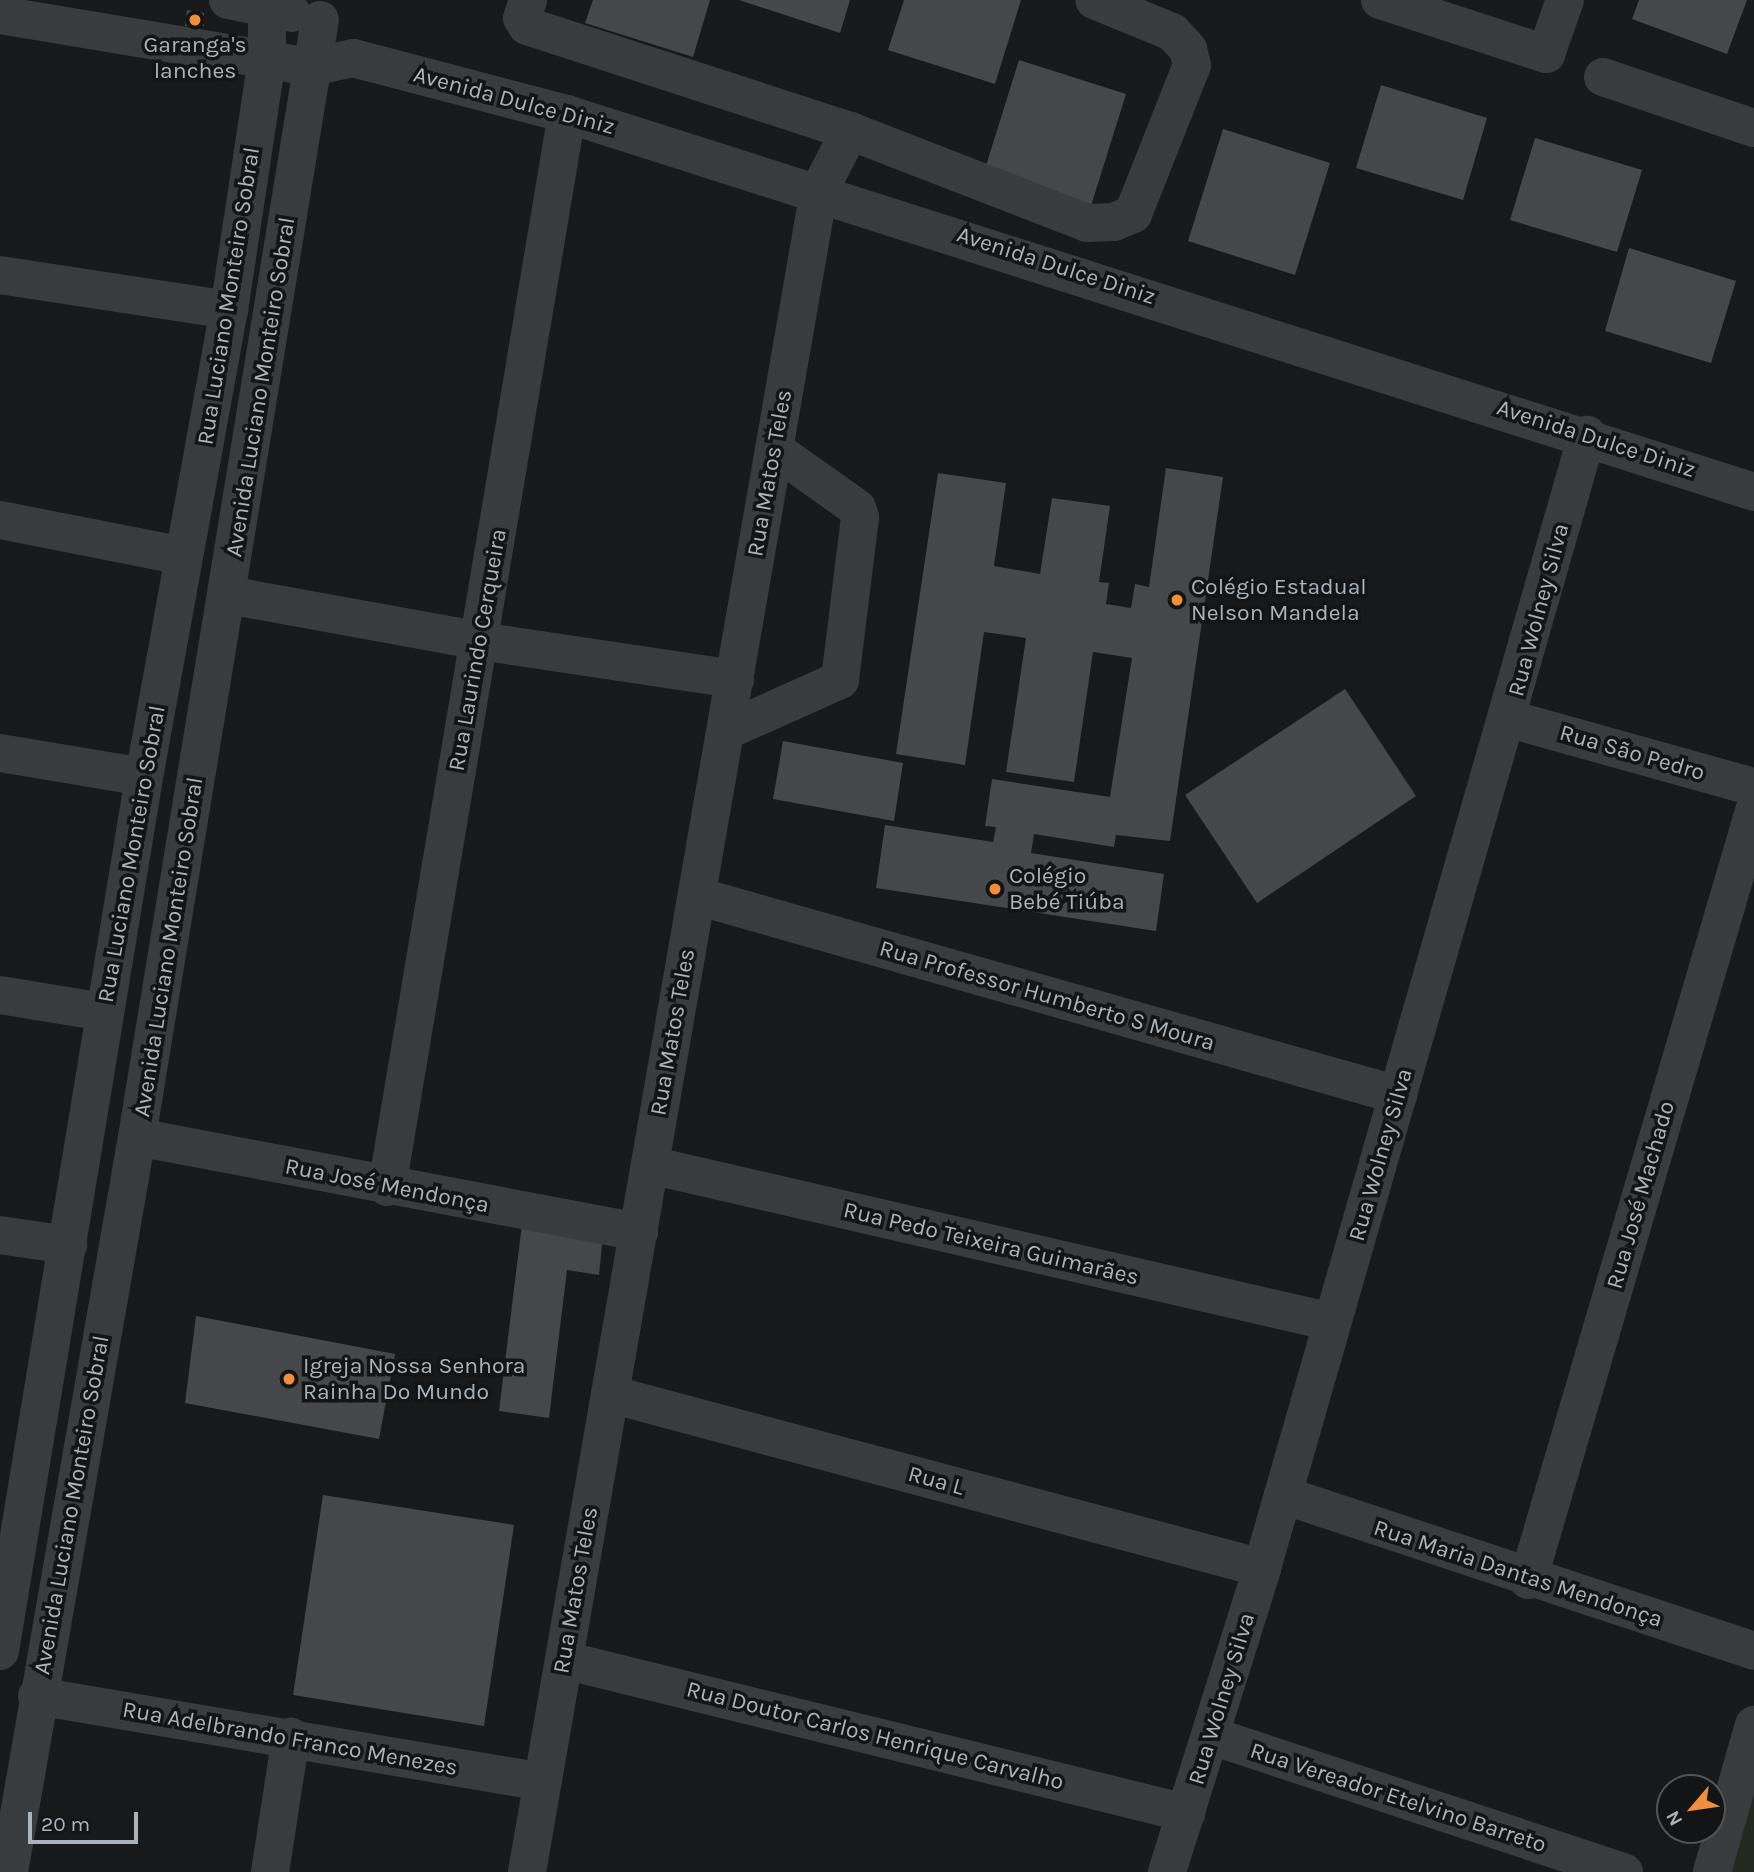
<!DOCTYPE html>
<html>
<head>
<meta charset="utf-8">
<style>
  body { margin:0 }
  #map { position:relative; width:1754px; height:1872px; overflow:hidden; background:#18191a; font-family:Karla,sans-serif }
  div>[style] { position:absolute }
  .green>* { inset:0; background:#212920 }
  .building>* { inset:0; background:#45474a }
  .minor>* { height:38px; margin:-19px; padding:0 19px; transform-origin:19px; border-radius:19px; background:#393c3f }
  .dots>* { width:19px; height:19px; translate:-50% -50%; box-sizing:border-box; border:4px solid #131416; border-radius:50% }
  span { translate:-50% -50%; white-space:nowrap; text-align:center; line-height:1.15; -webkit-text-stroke:7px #131416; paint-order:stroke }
  .poi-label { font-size:23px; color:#abb3ba }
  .left { translate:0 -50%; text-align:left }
  .street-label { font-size:23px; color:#abb3ba }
  .north { position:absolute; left:1656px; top:1774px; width:70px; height:70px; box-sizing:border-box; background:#131416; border:2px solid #505458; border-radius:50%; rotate:241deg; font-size:19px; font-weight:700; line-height:28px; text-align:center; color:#abb3ba }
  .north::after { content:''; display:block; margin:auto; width:24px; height:32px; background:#f28d39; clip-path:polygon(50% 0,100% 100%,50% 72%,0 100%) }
  .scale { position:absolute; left:28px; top:1812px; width:110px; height:32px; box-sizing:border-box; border:4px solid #abb3ba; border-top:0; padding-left:9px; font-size:21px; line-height:24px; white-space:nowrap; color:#abb3ba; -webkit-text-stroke:5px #131416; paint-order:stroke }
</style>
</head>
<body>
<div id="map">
  <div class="green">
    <div style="clip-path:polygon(1754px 1764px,1754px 1872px,1722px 1872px)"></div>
  </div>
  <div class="building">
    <div style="clip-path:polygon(593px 0,710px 0,693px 57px,585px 23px)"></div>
    <div style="clip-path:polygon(739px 0,850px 0,840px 33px)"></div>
    <div style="clip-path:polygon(904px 0,1021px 0,995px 84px,888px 50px)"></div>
    <div style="clip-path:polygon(1639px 0,1747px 0,1727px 54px,1632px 19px)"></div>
    <div style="clip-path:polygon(187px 10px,204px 13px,204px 26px,185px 26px)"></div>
    <div style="clip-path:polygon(1019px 60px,1126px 94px,1091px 206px,984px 172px)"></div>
    <div style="clip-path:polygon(1381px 85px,1487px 118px,1463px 200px,1356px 168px)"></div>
    <div style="clip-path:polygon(1223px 129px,1330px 163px,1295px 275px,1188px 241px)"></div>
    <div style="clip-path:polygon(1535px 138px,1642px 170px,1617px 252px,1510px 220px)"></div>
    <div style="clip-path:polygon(1629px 248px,1736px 281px,1711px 363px,1605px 331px)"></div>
    <div style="clip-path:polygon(1166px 468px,1223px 477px,1170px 841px,1116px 835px,1114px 847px,1034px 834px,1031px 853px,1164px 874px,1156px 931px,876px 888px,885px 825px,993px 842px,996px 827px,985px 826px,992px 779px,1110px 797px,1132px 658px,1093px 652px,1074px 782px,1006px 772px,1026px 638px,984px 632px,965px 765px,896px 754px,938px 473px,1006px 483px,994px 566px,1040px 574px,1052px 498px,1110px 506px,1099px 582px,1109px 583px,1106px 604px,1131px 608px,1135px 584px,1149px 587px)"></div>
    <div style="clip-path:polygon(1345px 689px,1416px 796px,1257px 903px,1185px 795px)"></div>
    <div style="clip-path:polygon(783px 741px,903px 763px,894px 821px,773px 799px)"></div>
    <div style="clip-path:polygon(522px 1224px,603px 1235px,599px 1275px,567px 1270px,549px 1418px,499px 1411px)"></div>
    <div style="clip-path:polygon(196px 1316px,395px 1354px,379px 1439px,185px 1403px)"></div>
    <div style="clip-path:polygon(323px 1495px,514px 1525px,484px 1726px,293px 1695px)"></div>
  </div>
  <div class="minor">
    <div style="left:228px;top:0;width:65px;rotate:11.5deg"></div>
    <div style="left:528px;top:0;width:19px;rotate:108deg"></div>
    <div style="left:522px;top:18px;width:9px;rotate:58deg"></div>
    <div style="left:527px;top:26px;width:340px;rotate:18deg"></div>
    <div style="left:850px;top:131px;width:254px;rotate:21.2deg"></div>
    <div style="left:1087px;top:223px;width:27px;rotate:-2deg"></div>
    <div style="left:1114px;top:222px;width:21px;rotate:-23deg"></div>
    <div style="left:1133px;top:214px;width:160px;rotate:-68.4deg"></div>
    <div style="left:1192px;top:65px;width:16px;rotate:-104deg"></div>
    <div style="left:1188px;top:49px;width:23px;rotate:-133deg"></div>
    <div style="left:1172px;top:32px;width:84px;rotate:-157.7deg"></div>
    <div style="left:1380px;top:0;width:175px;rotate:18deg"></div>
    <div style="left:1546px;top:54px;width:57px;rotate:-70.6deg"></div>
    <div style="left:0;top:15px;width:316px;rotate:9.5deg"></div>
    <div style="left:312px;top:67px;width:42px;rotate:-12.4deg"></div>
    <div style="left:353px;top:58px;width:221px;rotate:14.7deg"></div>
    <div style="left:567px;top:114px;width:1246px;rotate:17.66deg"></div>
    <div style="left:1603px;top:77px;width:159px;rotate:18.7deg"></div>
    <div style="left:0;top:275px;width:232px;rotate:8.7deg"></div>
    <div style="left:0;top:520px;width:187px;rotate:11.1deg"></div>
    <div style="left:228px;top:595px;width:256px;rotate:10.3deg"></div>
    <div style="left:480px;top:641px;width:258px;rotate:8.5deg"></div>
    <div style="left:1510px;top:719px;width:253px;rotate:15.6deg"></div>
    <div style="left:726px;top:731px;width:125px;rotate:-24.1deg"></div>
    <div style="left:840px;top:680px;width:164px;rotate:-83deg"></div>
    <div style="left:860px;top:517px;width:9px;rotate:-108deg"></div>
    <div style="left:857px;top:508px;width:100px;rotate:-144.7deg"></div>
    <div style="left:0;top:753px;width:146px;rotate:9.5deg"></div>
    <div style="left:697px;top:896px;width:729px;rotate:15.85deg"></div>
    <div style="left:0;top:995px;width:105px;rotate:9.3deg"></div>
    <div style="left:137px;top:1137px;width:511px;rotate:10.72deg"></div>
    <div style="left:650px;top:1165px;width:700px;rotate:12.96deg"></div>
    <div style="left:387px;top:1187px;width:1088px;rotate:-80.48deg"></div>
    <div style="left:0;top:1235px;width:69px;rotate:8.4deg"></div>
    <div style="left:610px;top:1394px;width:675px;rotate:14.94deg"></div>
    <div style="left:1283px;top:1495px;width:496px;rotate:18.3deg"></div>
    <div style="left:1528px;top:1580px;width:802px;rotate:-73.62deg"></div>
    <div style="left:0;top:1651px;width:886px;rotate:-80.64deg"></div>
    <div style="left:144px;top:777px;width:475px;rotate:-79.7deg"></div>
    <div style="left:229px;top:310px;width:255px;rotate:-81.4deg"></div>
    <div style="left:267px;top:58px;width:58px;rotate:-90deg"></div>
    <div style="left:564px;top:1660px;width:641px;rotate:13.82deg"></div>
    <div style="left:37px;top:1696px;width:513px;rotate:9.65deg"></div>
    <div style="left:1212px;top:1736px;width:434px;rotate:18.3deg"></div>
    <div style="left:9px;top:1872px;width:746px;rotate:-80.12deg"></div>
    <div style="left:137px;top:1137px;width:1132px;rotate:-80.7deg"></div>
    <div style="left:270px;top:1872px;width:137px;rotate:-81.2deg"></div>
    <div style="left:527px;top:1872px;width:1706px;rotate:-80.15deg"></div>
    <div style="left:819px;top:191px;width:68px;rotate:-62.7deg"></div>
    <div style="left:1167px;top:1872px;width:318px;rotate:-72.6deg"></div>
    <div style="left:1262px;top:1568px;width:1179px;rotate:-73.99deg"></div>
    <div style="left:1712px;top:1872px;width:153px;rotate:-74.1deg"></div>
  </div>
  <div class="dots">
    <div style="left:195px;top:20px;background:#f28d39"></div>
    <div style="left:1177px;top:600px;background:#f28d39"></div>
    <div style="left:995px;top:889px;background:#f28d39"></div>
    <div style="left:289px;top:1379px;background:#f28d39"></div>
  </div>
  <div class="poi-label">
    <span style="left:195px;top:58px">Garanga's<br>lanches</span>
    <span class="left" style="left:1191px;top:600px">Colégio Estadual<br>Nelson Mandela</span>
    <span class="left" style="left:1009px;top:889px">Colégio<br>Bebé Tiúba</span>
    <span class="left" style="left:303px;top:1379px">Igreja Nossa Senhora<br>Rainha Do Mundo</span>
  </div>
  <div class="street-label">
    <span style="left:514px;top:101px;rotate:15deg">Avenida Dulce Diniz</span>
    <span style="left:1056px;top:266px;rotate:18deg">Avenida Dulce Diniz</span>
    <span style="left:229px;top:296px;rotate:-81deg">Rua Luciano Monteiro Sobral</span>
    <span style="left:261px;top:387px;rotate:-81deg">Avenida Luciano Monteiro Sobral</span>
    <span style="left:1596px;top:439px;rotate:18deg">Avenida Dulce Diniz</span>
    <span style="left:770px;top:473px;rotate:-80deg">Rua Matos Teles</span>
    <span style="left:1539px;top:610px;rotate:-75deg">Rua Wolney Silva</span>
    <span style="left:478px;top:650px;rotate:-80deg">Rua Laurindo Cerqueira</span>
    <span style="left:1632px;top:753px;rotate:16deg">Rua São Pedro</span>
    <span style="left:132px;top:854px;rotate:-80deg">Rua Luciano Monteiro Sobral</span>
    <span style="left:169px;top:947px;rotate:-81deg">Avenida Luciano Monteiro Sobral</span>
    <span style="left:1047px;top:996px;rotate:16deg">Rua Professor Humberto S Moura</span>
    <span style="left:673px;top:1032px;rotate:-80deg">Rua Matos Teles</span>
    <span style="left:1381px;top:1155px;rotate:-74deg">Rua Wolney Silva</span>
    <span style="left:387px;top:1186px;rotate:11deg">Rua José Mendonça</span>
    <span style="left:1641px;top:1195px;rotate:-74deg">Rua José Machado</span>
    <span style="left:991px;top:1244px;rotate:13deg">Rua Pedo Teixeira Guimarães</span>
    <span style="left:936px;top:1481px;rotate:15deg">Rua L</span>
    <span style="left:72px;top:1505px;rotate:-80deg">Avenida Luciano Monteiro Sobral</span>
    <span style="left:1518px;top:1574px;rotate:18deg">Rua Maria Dantas Mendonça</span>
    <span style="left:576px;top:1590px;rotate:-80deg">Rua Matos Teles</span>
    <span style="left:1222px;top:1699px;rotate:-73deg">Rua Wolney Silva</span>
    <span style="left:875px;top:1736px;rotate:14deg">Rua Doutor Carlos Henrique Carvalho</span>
    <span style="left:290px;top:1739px;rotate:10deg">Rua Adelbrando Franco Menezes</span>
    <span style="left:1398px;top:1798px;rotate:18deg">Rua Vereador Etelvino Barreto</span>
  </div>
  <div class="north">N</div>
  <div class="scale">20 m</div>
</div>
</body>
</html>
